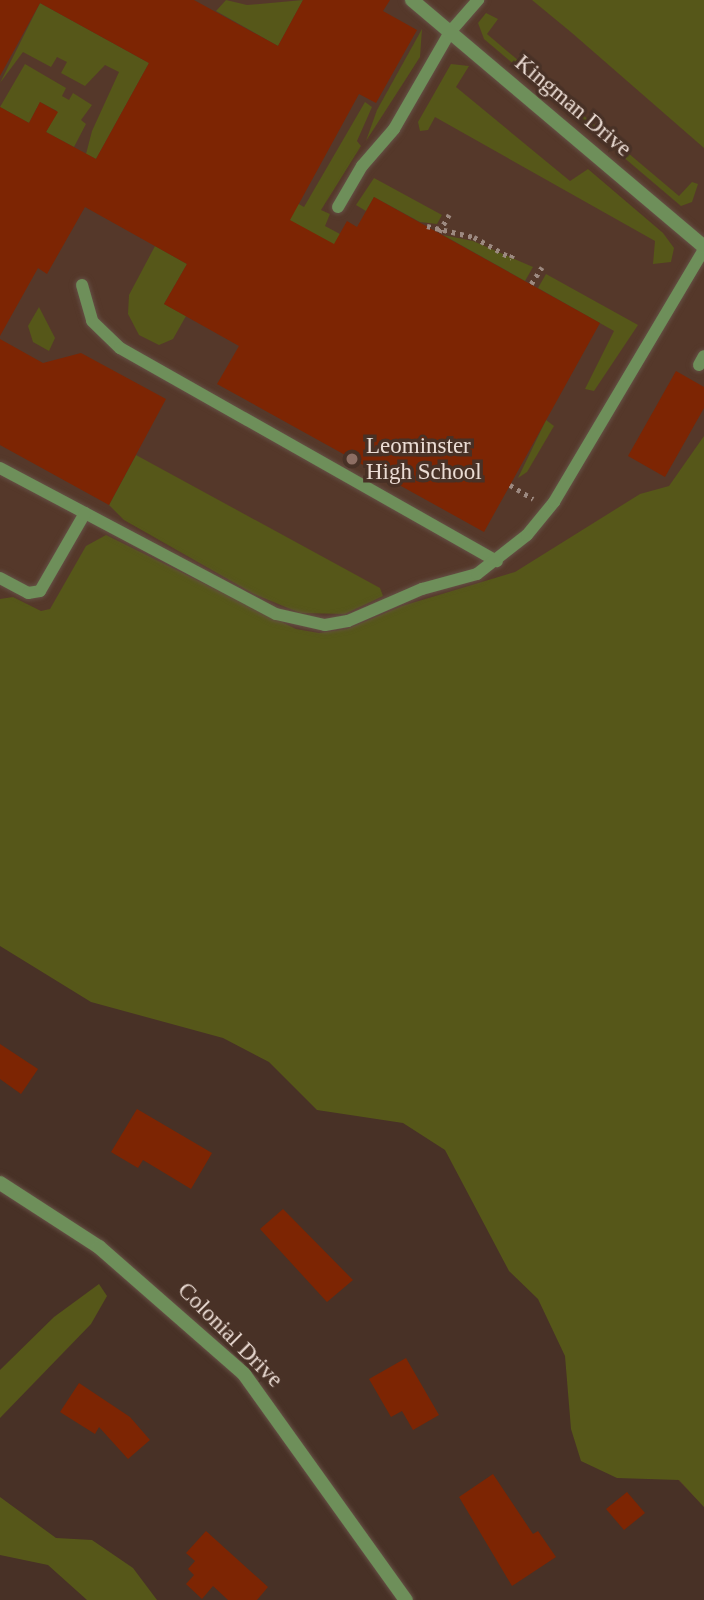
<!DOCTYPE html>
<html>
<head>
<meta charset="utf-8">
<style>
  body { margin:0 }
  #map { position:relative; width:704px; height:1600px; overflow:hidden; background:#483126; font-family:"Times New Roman",serif }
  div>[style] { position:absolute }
  .built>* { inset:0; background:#55382a }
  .green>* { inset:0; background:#565719 }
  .building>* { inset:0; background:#7d2503 }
  .path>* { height:4.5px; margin-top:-2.25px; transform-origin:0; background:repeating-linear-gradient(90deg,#9c8980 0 3.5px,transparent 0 8.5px) }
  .roads { filter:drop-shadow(0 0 2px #655045) drop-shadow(0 0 2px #655045) }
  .lane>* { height:12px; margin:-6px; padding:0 6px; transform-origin:6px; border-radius:6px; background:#6e8f5a }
  .street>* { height:14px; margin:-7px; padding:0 7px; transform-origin:7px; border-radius:7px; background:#6e8f5a }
  .dots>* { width:19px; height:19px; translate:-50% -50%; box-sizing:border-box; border:4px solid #483126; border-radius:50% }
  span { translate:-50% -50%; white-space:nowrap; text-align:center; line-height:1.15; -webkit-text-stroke:7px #483126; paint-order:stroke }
  .street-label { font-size:23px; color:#ebdcd4 }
  .poi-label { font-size:23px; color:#ebdcd4 }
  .left { translate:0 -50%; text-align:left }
</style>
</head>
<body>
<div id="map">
  <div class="built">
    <div style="clip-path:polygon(0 0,704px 0,704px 1507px,607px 1406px,689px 1231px,0 918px)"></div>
  </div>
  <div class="green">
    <div style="clip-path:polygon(226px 0,247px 5px,303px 0,278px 46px,216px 11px)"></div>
    <div style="clip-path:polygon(532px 0,704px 0,704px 148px,572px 33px)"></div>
    <div style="clip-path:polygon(40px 3px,149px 63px,96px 159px,86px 154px,92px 131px,119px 72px,105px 65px,85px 86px,61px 73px,67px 62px,57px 57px,51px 67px,23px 52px,0 83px)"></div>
    <div style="clip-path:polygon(486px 13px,498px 19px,487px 34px,679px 196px,692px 182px,698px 184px,692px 202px,681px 206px,484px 39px,478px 23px)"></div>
    <div style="clip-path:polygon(422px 29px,420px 57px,366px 141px,377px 110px)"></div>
    <div style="clip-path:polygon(25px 64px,66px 88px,62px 96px,69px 100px,73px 93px,92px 105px,81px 120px,86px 124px,74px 147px,46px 132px,57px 111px,40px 102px,29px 123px,0 107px)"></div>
    <div style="clip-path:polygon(451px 64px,469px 66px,456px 87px,570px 181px,588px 169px,663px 233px,674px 248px,671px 262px,653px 264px,655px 241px,435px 117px,428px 130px,420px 131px,418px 122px)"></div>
    <div style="clip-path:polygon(365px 102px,372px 107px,357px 141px,361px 146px,321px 210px,330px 214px,325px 226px,353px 241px,345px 256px,280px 214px,288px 198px,304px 207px)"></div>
    <div style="clip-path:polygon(374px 178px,442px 215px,437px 224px,420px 222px,374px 197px,366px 211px,356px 205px)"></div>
    <div style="clip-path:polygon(443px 235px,473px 241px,533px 267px,525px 281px)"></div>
    <div style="clip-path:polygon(155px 246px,187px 264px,164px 304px,186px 316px,173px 339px,159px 345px,139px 335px,128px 314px,129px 295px)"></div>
    <div style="clip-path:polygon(546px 274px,638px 325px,594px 391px,585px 389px,614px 331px,538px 288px)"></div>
    <div style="clip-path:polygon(39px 307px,55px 338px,49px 351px,33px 342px,28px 326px)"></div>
    <div style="clip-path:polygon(546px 420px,554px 426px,527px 472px,518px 478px)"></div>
    <div style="clip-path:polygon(704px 436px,704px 1507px,679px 1480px,617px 1478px,581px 1461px,571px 1429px,565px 1356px,538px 1299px,509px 1271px,445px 1150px,403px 1123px,317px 1110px,269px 1062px,223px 1038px,91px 1002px,0 946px,0 599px,13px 597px,41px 611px,50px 609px,86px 546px,106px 535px,296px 629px,319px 633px,347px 629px,402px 606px,515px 572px,640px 494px,669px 486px)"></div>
    <div style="clip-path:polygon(136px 455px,380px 588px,383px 596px,345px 614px,300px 613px,254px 594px,124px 520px,109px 505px)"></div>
    <div style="clip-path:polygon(99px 1284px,107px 1296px,91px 1324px,0 1418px,0 1370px,54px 1317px)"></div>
    <div style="clip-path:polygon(0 1497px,56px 1538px,92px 1540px,133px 1568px,157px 1600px,87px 1600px,48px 1565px,0 1555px)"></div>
  </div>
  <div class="building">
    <div style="clip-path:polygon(0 0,194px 0,278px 46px,303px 0,390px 0,383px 11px,417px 30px,376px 103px,359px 94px,290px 220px,334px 244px,347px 221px,357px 227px,374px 197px,600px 323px,484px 532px,217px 384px,239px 346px,164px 304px,187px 264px,85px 207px,47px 274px,38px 268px,0 336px,0 107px,29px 123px,40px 102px,58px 112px,46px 132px,96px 159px,149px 63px,40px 3px,0 76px)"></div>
    <div style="clip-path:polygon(0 339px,43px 363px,81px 353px,166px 399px,109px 505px,0 445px)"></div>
    <div style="clip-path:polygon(676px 371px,704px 387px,704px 408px,665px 477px,628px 456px)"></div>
    <div style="clip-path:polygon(0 1044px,38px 1069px,21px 1094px,0 1079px)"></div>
    <div style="clip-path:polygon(137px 1109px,212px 1153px,191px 1189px,143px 1160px,138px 1168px,111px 1152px)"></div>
    <div style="clip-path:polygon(283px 1209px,353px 1280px,327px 1302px,260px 1229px)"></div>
    <div style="clip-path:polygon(406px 1358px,439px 1415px,413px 1430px,402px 1411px,391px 1417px,369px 1379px)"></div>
    <div style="clip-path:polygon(79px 1383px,130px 1417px,150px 1440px,128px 1459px,99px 1427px,95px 1434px,60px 1412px)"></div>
    <div style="clip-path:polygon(493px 1474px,533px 1534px,538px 1531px,556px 1557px,512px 1586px,459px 1497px)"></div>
    <div style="clip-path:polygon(627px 1492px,645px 1513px,624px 1530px,606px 1509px)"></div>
    <div style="clip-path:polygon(206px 1531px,268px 1587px,257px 1600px,228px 1600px,213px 1586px,202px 1599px,186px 1584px,194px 1575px,188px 1569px,195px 1561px,186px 1553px)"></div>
  </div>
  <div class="path">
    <div style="left:427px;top:226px;width:48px;rotate:13.2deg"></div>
    <div style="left:474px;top:237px;width:43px;rotate:29.6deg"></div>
    <div style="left:511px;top:258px;width:8px;rotate:-67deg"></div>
    <div style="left:439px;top:232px;width:20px;rotate:-60deg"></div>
    <div style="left:531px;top:284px;width:20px;rotate:-57deg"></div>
    <div style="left:510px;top:485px;width:27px;rotate:31deg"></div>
  </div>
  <div class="roads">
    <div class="lane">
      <div style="left:338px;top:207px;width:48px;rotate:-59.7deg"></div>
      <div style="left:362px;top:166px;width:49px;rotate:-49.1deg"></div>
      <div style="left:394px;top:129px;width:112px;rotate:-60deg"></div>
      <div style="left:450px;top:32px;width:43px;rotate:-48.8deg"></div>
      <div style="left:82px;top:285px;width:37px;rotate:74deg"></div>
      <div style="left:92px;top:321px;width:39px;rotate:44deg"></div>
      <div style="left:120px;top:348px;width:433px;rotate:29.5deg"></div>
      <div style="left:699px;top:365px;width:10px;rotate:-61deg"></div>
      <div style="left:0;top:468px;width:312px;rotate:27.9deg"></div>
      <div style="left:276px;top:614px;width:50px;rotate:12.7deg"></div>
      <div style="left:325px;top:625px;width:23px;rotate:-10deg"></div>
      <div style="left:348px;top:621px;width:81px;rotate:-23.4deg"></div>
      <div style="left:422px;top:589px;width:57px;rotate:-15.3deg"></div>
      <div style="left:477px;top:574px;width:63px;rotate:-38deg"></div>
      <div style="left:527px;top:535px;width:43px;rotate:-50.7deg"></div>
      <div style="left:554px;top:502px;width:294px;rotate:-59.3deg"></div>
      <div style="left:0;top:578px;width:32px;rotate:28deg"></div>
      <div style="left:28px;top:593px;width:12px;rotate:-9deg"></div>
      <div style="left:40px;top:591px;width:90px;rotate:-60deg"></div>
    </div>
    <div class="street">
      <div style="left:412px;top:0;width:382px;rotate:40.2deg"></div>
      <div style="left:0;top:1183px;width:118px;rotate:32.9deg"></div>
      <div style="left:99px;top:1247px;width:193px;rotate:41.2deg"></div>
      <div style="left:244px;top:1374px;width:278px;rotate:54.4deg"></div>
    </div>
  </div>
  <div class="dots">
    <div style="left:352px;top:459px;background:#8d6e63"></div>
  </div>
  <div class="street-label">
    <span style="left:573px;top:106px;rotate:40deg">Kingman Drive</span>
    <span style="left:230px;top:1335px;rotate:45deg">Colonial Drive</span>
  </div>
  <div class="poi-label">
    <span class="left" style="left:366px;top:459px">Leominster<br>High School</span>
  </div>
</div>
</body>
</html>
